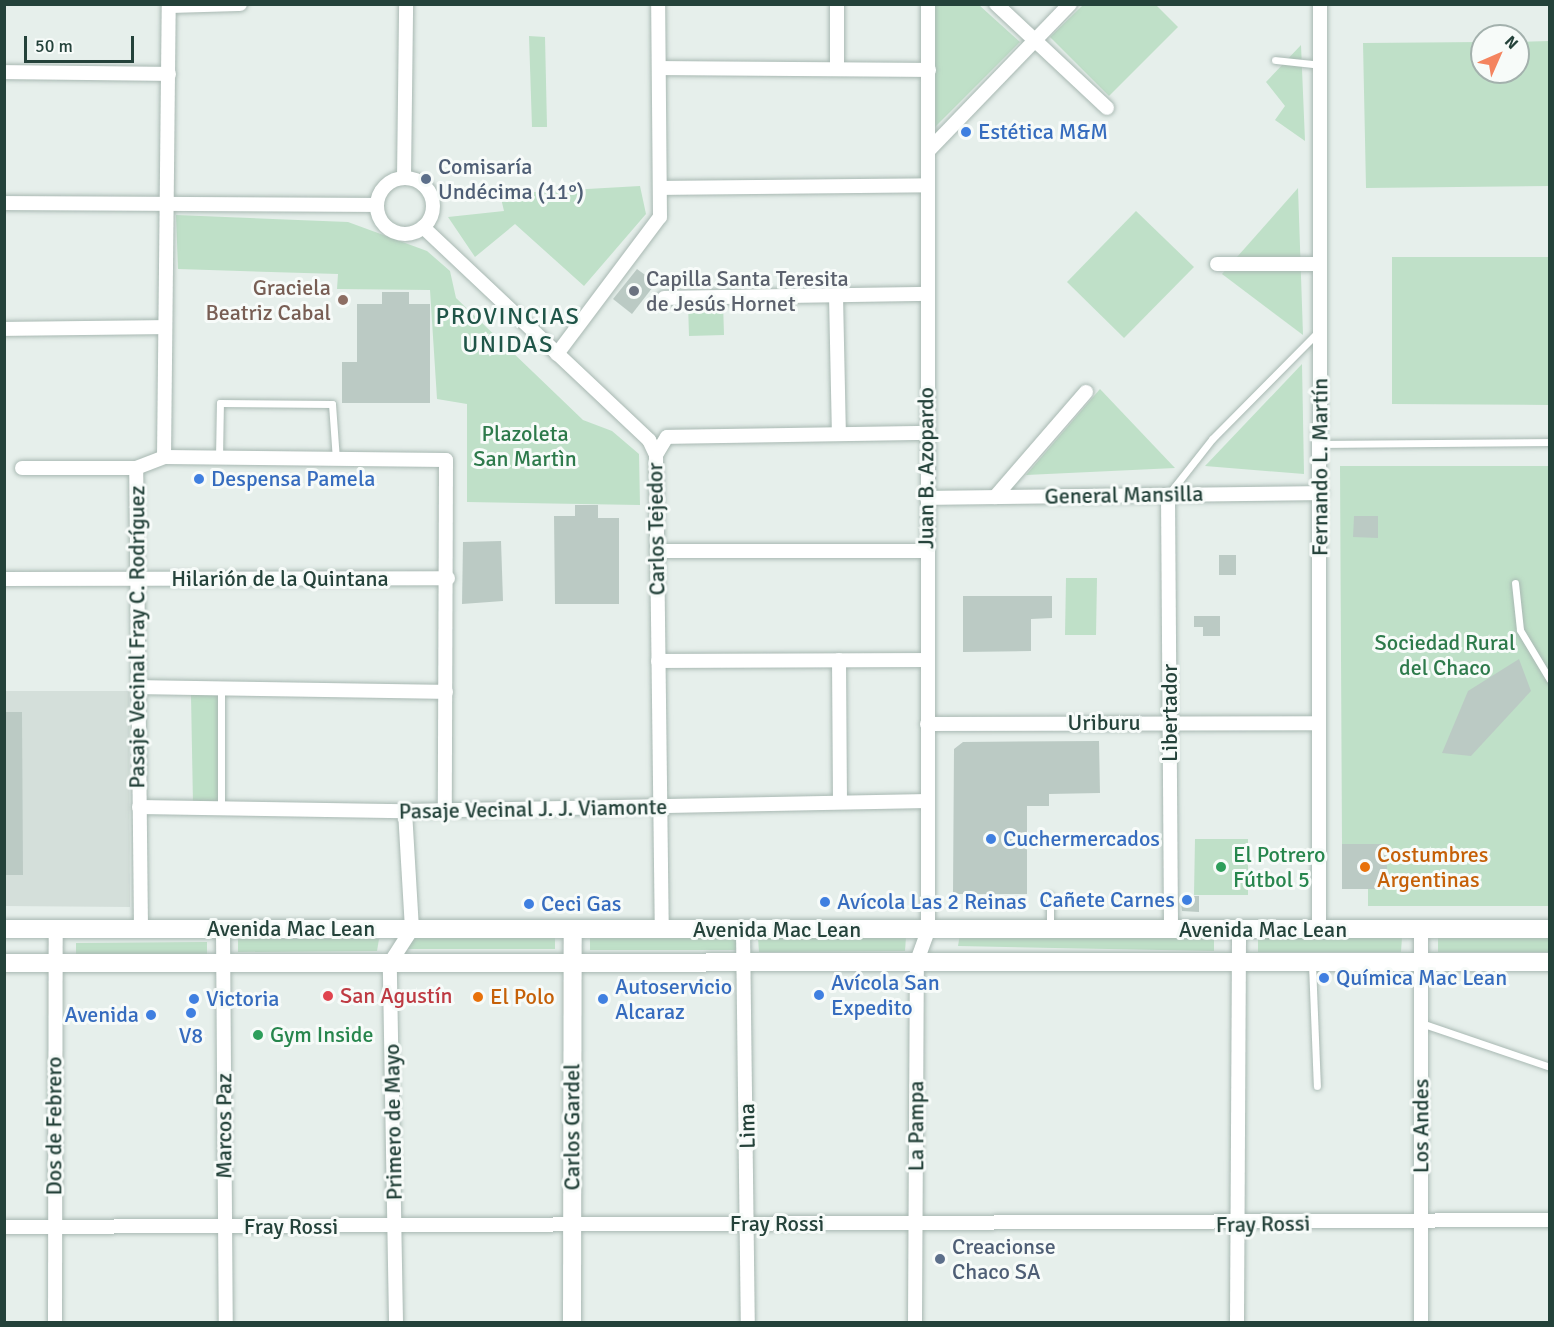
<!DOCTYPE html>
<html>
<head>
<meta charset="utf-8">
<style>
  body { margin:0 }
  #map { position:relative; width:1554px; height:1327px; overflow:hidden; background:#e6efeb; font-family:Signika,sans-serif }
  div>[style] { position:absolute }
  .built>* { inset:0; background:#d4dfda }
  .green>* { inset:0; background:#bfe0c8 }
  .building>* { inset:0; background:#bbcac4 }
  .roads { filter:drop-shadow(0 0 2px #a8b8b2) drop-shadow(0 0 2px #a8b8b2) }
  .lane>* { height:7px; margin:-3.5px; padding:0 3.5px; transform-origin:3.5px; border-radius:3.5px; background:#fff }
  .street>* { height:14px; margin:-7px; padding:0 7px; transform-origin:7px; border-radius:7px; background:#fff }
  .street>.ring { margin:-7px; padding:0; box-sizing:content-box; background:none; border:14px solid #fff; border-radius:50% }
  .secondary>* { height:18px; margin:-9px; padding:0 9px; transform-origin:9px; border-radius:9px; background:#fff }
  .dots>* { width:16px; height:16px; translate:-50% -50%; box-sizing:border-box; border:3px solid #f7fbf9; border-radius:50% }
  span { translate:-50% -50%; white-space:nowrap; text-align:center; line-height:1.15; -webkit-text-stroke:6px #f7fbf9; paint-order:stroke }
  .shop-label { font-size:22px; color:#366cbe }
  .left { translate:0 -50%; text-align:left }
  .right { translate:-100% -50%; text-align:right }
  .service-label { font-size:22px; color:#4e5e75 }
  .worship-label { font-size:22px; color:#5b616d }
  .education-label { font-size:22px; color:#785e54 }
  .park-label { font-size:22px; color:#2d7a4b }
  .street-label { font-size:22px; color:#24423a }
  .leisure-label { font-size:22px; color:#27864d }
  .food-label { font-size:22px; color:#c56008 }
  .health-label { font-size:22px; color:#be3a42 }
  .neighbourhood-label { font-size:24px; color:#1f5548; letter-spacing:1.5px }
  .frame { position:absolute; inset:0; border:6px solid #24423a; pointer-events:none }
  .north { position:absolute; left:1470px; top:24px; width:60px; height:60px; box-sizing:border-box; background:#f7fbf9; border:2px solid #a3b1ad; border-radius:50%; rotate:45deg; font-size:16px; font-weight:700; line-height:24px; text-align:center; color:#24423a }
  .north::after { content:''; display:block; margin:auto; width:21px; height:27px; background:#f4845f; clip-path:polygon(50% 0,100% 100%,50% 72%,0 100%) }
  .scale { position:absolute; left:24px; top:36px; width:110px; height:27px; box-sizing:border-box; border:3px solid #24423a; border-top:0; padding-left:8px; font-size:18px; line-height:21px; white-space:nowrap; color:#24423a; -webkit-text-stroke:4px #f7fbf9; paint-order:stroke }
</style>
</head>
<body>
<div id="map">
  <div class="built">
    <div style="clip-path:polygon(5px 691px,129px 691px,130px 907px,5px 906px)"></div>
  </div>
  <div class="green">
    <div style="clip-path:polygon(935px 5px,979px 5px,1020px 42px,933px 129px)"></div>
    <div style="clip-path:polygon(1083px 5px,1156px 5px,1178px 27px,1109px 96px,1050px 37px)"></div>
    <div style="clip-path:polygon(529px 36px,545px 37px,547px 127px,532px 127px)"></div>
    <div style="clip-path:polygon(1549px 41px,1549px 186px,1366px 188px,1363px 43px,1482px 42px,1482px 72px,1518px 72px,1518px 42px)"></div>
    <div style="clip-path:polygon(1301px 45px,1305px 141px,1275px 120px,1285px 106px,1266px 82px)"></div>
    <div style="clip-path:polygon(640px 186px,646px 214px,584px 286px,515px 224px,475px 257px,448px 217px,504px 211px,500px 194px)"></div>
    <div style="clip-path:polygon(1298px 188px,1303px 335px,1222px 274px)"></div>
    <div style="clip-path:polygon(1136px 211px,1194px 267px,1124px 338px,1067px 282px)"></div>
    <div style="clip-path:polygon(176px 215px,348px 222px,427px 251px,450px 271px,456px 298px,583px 420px,612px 431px,639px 454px,640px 505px,467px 502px,467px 404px,437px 399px,430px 290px,337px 289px,338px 274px,178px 269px)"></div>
    <div style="clip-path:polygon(1392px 257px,1549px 257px,1549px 405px,1392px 404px)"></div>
    <div style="clip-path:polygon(723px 303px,724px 335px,689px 336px,688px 304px)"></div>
    <div style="clip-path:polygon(1302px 364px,1304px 474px,1205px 466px)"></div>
    <div style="clip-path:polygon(1100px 389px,1175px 468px,1026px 475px)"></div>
    <div style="clip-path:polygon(1340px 466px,1549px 466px,1549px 906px,1368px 906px,1368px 889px,1387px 889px,1387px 844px,1342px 844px)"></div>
    <div style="clip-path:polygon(1066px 578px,1097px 578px,1096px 635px,1065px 635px)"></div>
    <div style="clip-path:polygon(191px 695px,218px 695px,221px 804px,193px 804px)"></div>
    <div style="clip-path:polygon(1195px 839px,1248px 839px,1248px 895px,1194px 895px)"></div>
    <div style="clip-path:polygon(960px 934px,1214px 938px,1214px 951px,958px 946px)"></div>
    <div style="clip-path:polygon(555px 936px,555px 949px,407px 949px,408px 937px)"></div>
    <div style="clip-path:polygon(737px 936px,737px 950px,590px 950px,590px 937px)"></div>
    <div style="clip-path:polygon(1549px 936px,1549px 952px,1438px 952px,1438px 937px)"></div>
    <div style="clip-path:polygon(906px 937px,905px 951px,759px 952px,758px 938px)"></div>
    <div style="clip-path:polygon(1402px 937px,1401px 952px,1258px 952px,1258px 938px)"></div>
    <div style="clip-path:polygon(238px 939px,379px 939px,377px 951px,238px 952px)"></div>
    <div style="clip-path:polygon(207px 942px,207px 955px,76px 955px,76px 943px)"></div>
  </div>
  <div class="building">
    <div style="clip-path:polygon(637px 269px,656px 283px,632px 314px,613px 299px)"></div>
    <div style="clip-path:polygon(382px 292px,409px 292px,409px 304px,430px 304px,430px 403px,342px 403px,342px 362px,357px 362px,357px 304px,382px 304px)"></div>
    <div style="clip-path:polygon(575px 505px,598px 505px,598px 518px,619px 518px,619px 604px,555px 604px,554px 516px,575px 516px)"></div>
    <div style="clip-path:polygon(1354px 516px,1378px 516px,1378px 538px,1353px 537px)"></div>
    <div style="clip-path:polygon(501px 541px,503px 601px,462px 604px,463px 542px)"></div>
    <div style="clip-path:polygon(1219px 555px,1236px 555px,1236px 575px,1219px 575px)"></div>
    <div style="clip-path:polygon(963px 596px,1052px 596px,1052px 618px,1031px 619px,1031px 651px,963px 652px)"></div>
    <div style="clip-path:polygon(1194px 616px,1220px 616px,1220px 636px,1203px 636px,1203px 627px,1194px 627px)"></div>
    <div style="clip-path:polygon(1519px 659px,1531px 691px,1471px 756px,1442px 753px,1468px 691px)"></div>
    <div style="clip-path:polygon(4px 712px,22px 712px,23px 875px,4px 875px)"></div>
    <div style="clip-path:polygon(1099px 741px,1100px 793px,1049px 794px,1049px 806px,1027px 806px,1027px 894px,953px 894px,954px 749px,963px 742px)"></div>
    <div style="clip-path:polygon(1342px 844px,1387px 844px,1387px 889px,1342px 889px)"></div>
    <div style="clip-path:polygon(1180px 896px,1199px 896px,1199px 912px,1182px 911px)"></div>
  </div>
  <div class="roads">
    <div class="lane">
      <div style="left:1275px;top:60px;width:46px;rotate:6.2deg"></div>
      <div style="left:1321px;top:444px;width:229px;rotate:-0.5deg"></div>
      <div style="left:219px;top:458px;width:55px;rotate:-89deg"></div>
      <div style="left:220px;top:403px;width:112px;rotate:0.5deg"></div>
      <div style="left:332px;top:404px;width:56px;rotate:85.9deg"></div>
      <div style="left:1168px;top:495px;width:71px;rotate:-51.8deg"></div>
      <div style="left:1212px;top:439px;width:152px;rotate:-45.3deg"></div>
      <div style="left:1515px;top:583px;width:47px;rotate:83.9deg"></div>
      <div style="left:1520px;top:630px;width:58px;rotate:59deg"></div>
      <div style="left:221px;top:687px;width:120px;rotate:90deg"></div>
      <div style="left:1050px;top:896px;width:31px;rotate:90deg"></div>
      <div style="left:1312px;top:964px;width:122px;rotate:87.7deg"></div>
      <div style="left:1421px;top:1023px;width:136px;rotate:18.8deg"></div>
    </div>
    <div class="street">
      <div style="left:837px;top:4px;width:64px;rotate:90deg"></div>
      <div style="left:996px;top:4px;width:152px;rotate:43.1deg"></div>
      <div style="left:169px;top:6px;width:71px;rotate:-1.6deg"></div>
      <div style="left:659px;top:68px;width:270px;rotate:0.4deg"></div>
      <div style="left:4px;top:72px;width:165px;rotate:0.7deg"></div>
      <div style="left:929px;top:150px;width:203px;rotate:-46deg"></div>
      <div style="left:404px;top:178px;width:174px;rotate:-89.3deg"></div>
      <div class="ring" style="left:377px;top:178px;width:42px;height:42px"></div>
      <div style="left:661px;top:188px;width:267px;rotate:-0.6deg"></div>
      <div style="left:4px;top:203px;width:373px;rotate:0.3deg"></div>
      <div style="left:423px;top:227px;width:311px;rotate:43.3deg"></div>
      <div style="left:649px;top:440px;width:17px;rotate:65deg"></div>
      <div style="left:656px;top:455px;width:474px;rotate:89.3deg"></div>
      <div style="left:1217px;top:264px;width:103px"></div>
      <div style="left:836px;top:295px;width:139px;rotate:88.8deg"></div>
      <div style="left:664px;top:298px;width:262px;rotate:-0.9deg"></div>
      <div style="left:4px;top:329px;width:161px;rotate:-0.7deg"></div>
      <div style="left:557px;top:354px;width:171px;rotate:-53.1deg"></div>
      <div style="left:660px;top:217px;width:213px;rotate:-90.5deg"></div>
      <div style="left:656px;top:455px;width:21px;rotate:-59deg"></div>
      <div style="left:667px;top:437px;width:258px;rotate:-0.9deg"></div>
      <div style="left:164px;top:457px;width:282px;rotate:0.6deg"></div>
      <div style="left:446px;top:460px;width:347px;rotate:90.2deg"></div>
      <div style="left:22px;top:468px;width:114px"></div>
      <div style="left:1168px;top:495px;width:435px;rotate:89.6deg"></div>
      <div style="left:995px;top:497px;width:139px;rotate:-49.1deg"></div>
      <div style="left:927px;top:498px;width:394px;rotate:-0.7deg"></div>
      <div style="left:657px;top:551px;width:269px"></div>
      <div style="left:4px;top:579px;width:444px;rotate:-0.1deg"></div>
      <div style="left:839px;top:660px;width:142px;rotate:89.6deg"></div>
      <div style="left:658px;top:661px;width:269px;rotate:-0.2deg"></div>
      <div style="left:139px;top:687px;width:307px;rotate:0.9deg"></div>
      <div style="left:927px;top:724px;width:390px;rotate:-0.1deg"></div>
      <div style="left:139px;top:807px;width:266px;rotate:0.9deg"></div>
      <div style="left:405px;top:811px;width:523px;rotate:-1.1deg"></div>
      <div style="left:141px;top:928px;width:460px;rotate:-90.6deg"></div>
      <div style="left:136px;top:468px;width:30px;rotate:-21deg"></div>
      <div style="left:164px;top:457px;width:453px;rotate:-89.4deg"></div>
      <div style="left:223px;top:929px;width:393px;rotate:89.6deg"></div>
      <div style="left:743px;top:930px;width:392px;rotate:89.3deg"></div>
      <div style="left:1319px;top:930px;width:926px;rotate:-89.94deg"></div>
      <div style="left:4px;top:1227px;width:1546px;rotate:-0.26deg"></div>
      <div style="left:55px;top:1322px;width:392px;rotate:-89.9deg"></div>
      <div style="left:396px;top:1322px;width:359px;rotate:-91deg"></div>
      <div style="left:390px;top:963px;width:40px;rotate:-57.1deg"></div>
      <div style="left:412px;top:929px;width:118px;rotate:-93.4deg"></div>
      <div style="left:915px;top:1322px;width:361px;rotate:-89.7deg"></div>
      <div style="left:917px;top:961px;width:32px;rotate:-70deg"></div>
      <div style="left:928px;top:931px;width:927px;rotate:-90deg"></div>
      <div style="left:1237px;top:1322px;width:392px;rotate:-89.7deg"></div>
      <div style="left:1421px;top:1322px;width:392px;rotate:-90deg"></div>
    </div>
    <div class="secondary">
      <div style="left:4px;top:929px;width:1546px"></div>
      <div style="left:4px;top:963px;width:1546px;rotate:-0.04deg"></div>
      <div style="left:572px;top:1322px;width:391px;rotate:-89.9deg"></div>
    </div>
  </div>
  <div class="dots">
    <div style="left:966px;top:132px;background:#3f7fe0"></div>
    <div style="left:426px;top:179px;background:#5c6f8a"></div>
    <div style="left:634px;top:291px;background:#6b7280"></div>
    <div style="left:343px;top:300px;background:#8d6e63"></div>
    <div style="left:199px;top:479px;background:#3f7fe0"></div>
    <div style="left:991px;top:839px;background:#3f7fe0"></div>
    <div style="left:1221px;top:867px;background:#2e9e5b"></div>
    <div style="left:1365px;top:867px;background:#e8710a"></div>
    <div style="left:1187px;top:900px;background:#3f7fe0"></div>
    <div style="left:825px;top:902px;background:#3f7fe0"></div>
    <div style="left:529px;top:904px;background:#3f7fe0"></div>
    <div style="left:1324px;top:978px;background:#3f7fe0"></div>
    <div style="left:819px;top:995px;background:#3f7fe0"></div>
    <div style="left:328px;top:996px;background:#e0444e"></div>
    <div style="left:478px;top:997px;background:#e8710a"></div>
    <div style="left:194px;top:999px;background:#3f7fe0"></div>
    <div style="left:603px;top:999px;background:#3f7fe0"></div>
    <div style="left:191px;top:1013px;background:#3f7fe0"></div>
    <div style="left:151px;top:1015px;background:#3f7fe0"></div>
    <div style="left:258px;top:1035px;background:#2e9e5b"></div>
    <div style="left:940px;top:1259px;background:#5c6f8a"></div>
  </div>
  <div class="shop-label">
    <span class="left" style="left:978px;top:132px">Estética M&amp;M</span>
    <span class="left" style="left:211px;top:479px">Despensa Pamela</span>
    <span class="left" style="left:1003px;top:839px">Cuchermercados</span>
    <span class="right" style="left:1175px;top:900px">Cañete Carnes</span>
    <span class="left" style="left:837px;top:902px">Avícola Las 2 Reinas</span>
    <span class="left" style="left:541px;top:904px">Ceci Gas</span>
    <span class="left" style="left:1336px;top:978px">Química Mac Lean</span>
    <span class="left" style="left:831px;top:995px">Avícola San<br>Expedito</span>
    <span class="left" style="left:615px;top:999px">Autoservicio<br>Alcaraz</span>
    <span class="left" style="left:206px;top:999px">Victoria</span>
    <span class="right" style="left:139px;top:1015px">Avenida</span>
    <span style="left:191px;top:1036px">V8</span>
  </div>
  <div class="service-label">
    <span class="left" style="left:438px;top:179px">Comisaría<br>Undécima (11°)</span>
    <span class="left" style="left:952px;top:1259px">Creacionse<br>Chaco SA</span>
  </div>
  <div class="worship-label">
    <span class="left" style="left:646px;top:291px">Capilla Santa Teresita<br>de Jesús Hornet</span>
  </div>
  <div class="education-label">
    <span class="right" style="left:331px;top:300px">Graciela<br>Beatriz Cabal</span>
  </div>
  <div class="park-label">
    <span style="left:525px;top:446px">Plazoleta<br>San Martìn</span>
    <span style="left:1445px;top:655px">Sociedad Rural<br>del Chaco</span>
  </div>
  <div class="street-label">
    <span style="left:1320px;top:467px;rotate:-90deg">Fernando L. Martín</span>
    <span style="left:926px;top:468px;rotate:-90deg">Juan B. Azopardo</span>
    <span style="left:1124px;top:495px;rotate:-1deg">General Mansilla</span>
    <span style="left:656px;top:529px;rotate:-91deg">Carlos Tejedor</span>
    <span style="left:280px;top:579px">Hilarión de la Quintana</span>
    <span style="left:137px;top:637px;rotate:-90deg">Pasaje Vecinal Fray C. Rodríguez</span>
    <span style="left:1170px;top:713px;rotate:-90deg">Libertador</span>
    <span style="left:1104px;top:723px">Uriburu</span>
    <span style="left:533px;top:809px;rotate:-1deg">Pasaje Vecinal J. J. Viamonte</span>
    <span style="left:291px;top:929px">Avenida Mac Lean</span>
    <span style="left:777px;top:930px">Avenida Mac Lean</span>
    <span style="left:1263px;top:930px">Avenida Mac Lean</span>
    <span style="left:393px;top:1122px;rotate:-91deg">Primero de Mayo</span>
    <span style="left:54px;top:1126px;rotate:-90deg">Dos de Febrero</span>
    <span style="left:224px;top:1126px;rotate:-90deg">Marcos Paz</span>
    <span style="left:747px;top:1126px;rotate:-91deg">Lima</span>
    <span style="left:916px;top:1126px;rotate:-90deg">La Pampa</span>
    <span style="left:1421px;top:1126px;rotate:-90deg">Los Andes</span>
    <span style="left:572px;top:1127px;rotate:-90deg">Carlos Gardel</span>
    <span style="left:777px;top:1224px">Fray Rossi</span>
    <span style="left:1263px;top:1224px;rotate:-1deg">Fray Rossi</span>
    <span style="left:291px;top:1227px">Fray Rossi</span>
  </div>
  <div class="leisure-label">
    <span class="left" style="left:1233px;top:867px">El Potrero<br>Fútbol 5</span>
    <span class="left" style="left:270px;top:1035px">Gym Inside</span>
  </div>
  <div class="food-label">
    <span class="left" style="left:1377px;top:867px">Costumbres<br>Argentinas</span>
    <span class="left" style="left:490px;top:997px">El Polo</span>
  </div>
  <div class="health-label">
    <span class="left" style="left:340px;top:996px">San Agustín</span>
  </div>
  <div class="neighbourhood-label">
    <span style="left:508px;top:331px">PROVINCIAS<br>UNIDAS</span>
  </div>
  <div class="frame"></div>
  <div class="north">N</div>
  <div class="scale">50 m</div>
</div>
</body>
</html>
